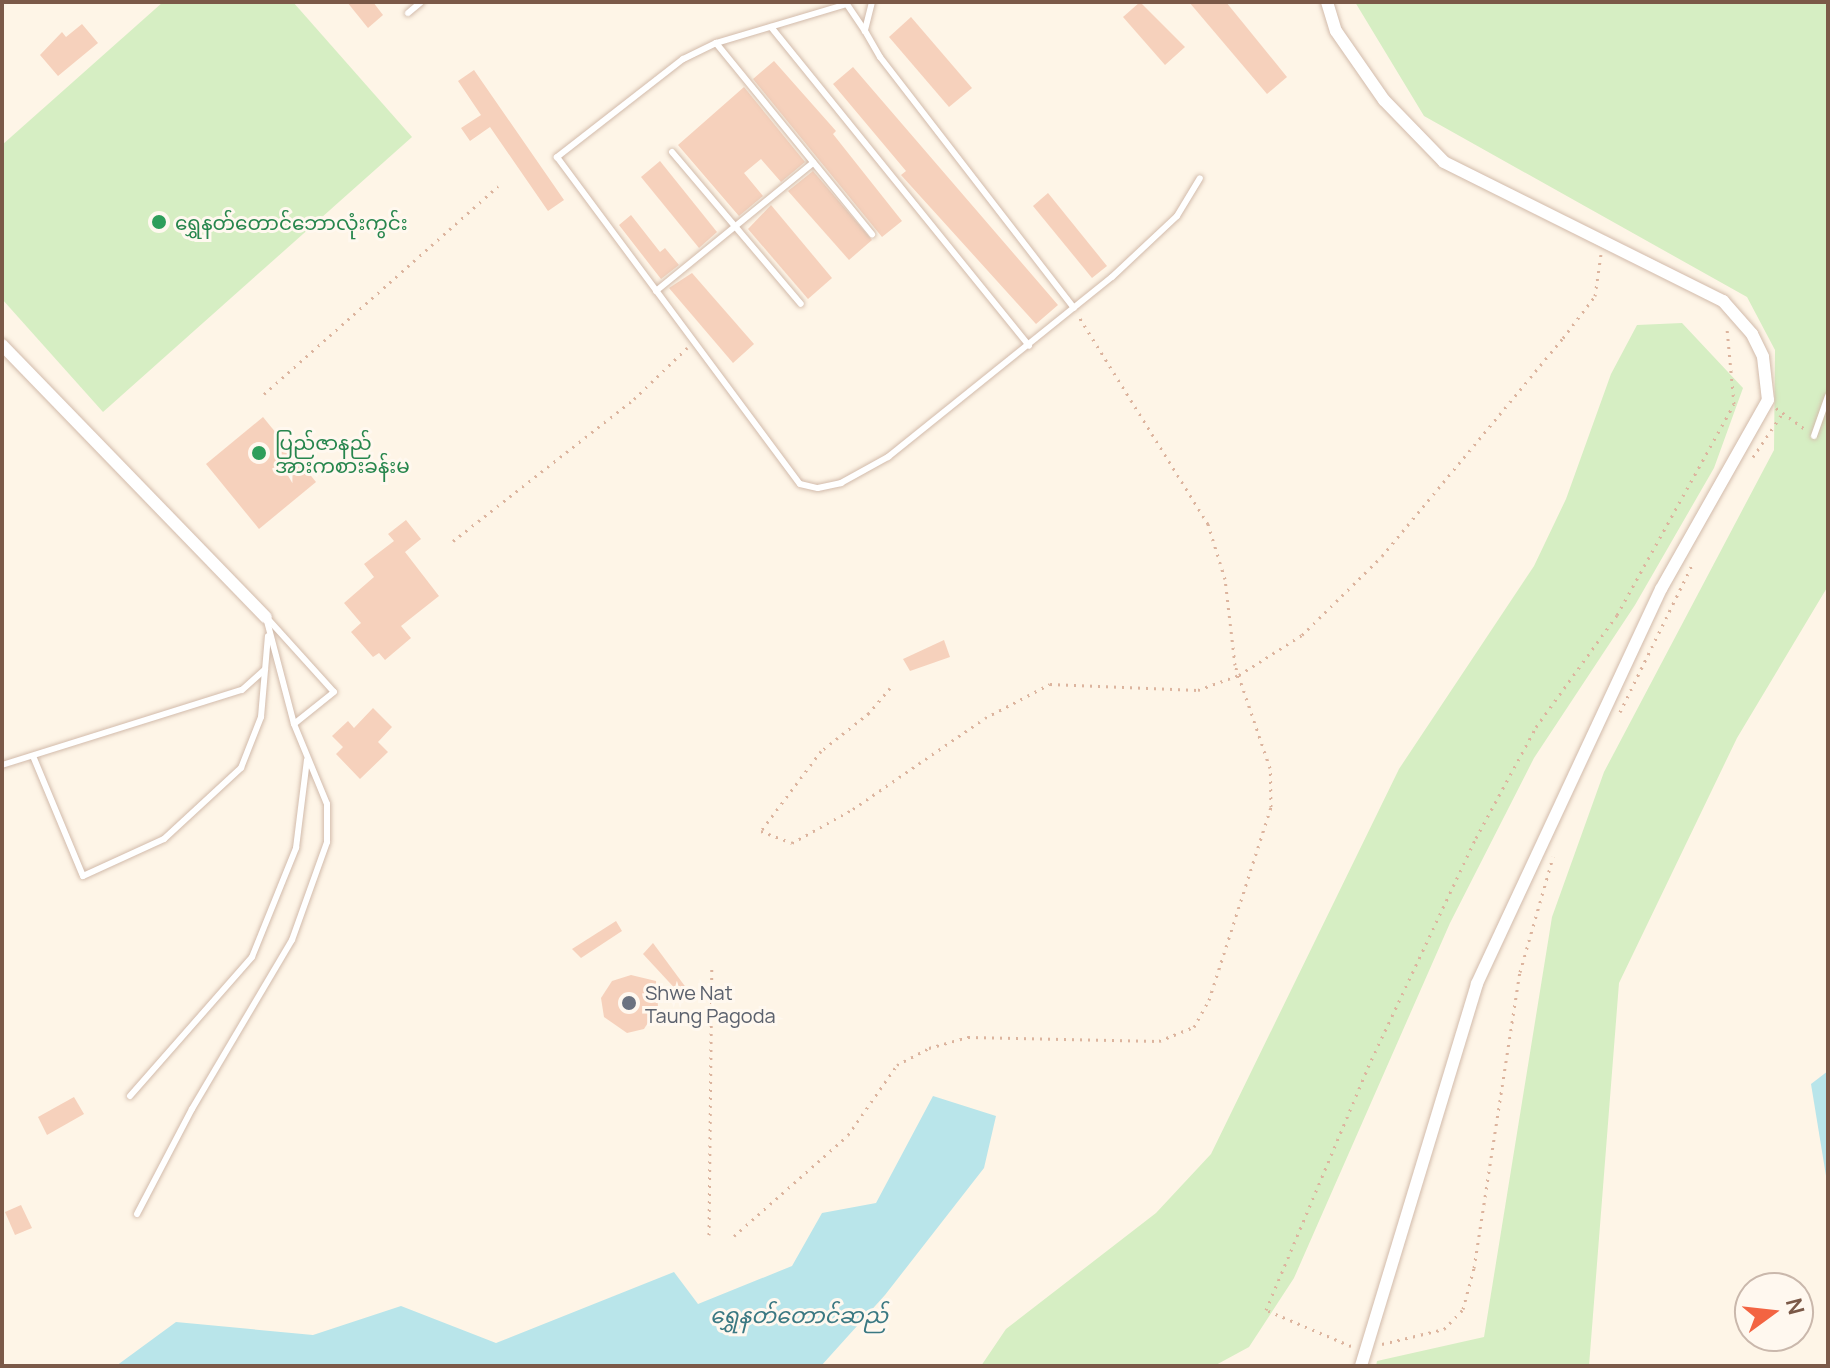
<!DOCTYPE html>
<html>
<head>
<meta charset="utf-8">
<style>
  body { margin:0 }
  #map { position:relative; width:1830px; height:1368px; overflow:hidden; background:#fef5e7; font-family:Manrope,"Noto Sans Myanmar",sans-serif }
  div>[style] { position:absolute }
  .green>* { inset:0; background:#d6eec3 }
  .water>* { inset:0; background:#b9e5ea }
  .building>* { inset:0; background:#f6d1bc }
  .path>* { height:3px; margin-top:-1.5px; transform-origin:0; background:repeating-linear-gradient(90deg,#dcb49e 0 2px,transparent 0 8px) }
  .roads { filter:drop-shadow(0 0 2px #d2bbab) drop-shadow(0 0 2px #d2bbab) }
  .lane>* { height:6px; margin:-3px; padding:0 3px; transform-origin:3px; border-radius:3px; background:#fff }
  .street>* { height:12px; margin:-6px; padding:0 6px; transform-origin:6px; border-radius:6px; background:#fff }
  .dots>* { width:22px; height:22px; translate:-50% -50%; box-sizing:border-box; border:4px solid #fff8ef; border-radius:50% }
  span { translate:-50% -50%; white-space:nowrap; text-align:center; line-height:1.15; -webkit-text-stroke:6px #fff8ef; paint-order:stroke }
  .leisure-label { font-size:20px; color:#27864d }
  .left { translate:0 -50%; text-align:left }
  .worship-label { font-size:20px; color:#5b616d }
  .water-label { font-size:22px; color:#3a7882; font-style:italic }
  .frame { position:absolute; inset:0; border:4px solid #7b5948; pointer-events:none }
  .north { position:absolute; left:1734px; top:1272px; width:80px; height:80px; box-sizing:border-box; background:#fff8ef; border:2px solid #cab8ac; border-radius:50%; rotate:75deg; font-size:22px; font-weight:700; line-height:32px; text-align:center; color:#7b5948 }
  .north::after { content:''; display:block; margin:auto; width:28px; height:36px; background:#f36442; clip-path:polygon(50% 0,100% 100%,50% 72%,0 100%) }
</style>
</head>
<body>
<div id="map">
  <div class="green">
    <div style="clip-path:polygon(163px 2px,293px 2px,412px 137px,103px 412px,2px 299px,2px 145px)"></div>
    <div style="clip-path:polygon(1355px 2px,1828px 2px,1828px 586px,1737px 738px,1619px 983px,1589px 1366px,1376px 1366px,1377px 1361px,1484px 1337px,1552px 917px,1604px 772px,1774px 450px,1775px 350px,1747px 297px,1424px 116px)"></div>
    <div style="clip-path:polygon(1682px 323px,1743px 388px,1714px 468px,1635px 605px,1534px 758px,1450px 923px,1294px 1278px,1249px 1347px,1214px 1366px,981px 1366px,1006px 1329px,1156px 1213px,1211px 1154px,1399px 769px,1534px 566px,1566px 499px,1611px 374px,1637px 325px)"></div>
  </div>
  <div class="water">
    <div style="clip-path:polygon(1828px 1071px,1828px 1188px,1811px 1084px)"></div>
    <div style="clip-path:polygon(933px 1096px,996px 1116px,984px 1168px,885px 1295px,821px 1366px,116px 1366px,176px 1322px,313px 1335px,401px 1306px,496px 1343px,674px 1272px,698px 1304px,792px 1266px,822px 1213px,876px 1203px)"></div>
  </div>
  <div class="building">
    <div style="clip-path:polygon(347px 2px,373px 2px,383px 15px,368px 28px)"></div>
    <div style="clip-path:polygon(1140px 2px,1185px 47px,1165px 65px,1123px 17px)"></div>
    <div style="clip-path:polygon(1189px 2px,1226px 2px,1287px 77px,1267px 94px)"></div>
    <div style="clip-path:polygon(911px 17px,972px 88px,949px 107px,889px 37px)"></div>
    <div style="clip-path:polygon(82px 24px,98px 43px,58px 76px,40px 55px,62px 32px,66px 37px)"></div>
    <div style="clip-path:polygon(774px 61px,836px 131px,833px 134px,902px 221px,882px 237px,753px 79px)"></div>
    <div style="clip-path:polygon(853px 67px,1058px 305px,1036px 324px,901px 175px,906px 171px,833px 84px)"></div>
    <div style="clip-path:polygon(474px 70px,564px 200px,548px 211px,490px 127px,470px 141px,461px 128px,481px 115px,458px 81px)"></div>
    <div style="clip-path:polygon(744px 87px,805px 162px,781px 182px,761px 159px,744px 173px,763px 196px,739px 216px,678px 145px)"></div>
    <div style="clip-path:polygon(660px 161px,717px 232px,699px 248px,641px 177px)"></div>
    <div style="clip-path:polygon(813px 171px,872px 240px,849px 260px,788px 191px)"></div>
    <div style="clip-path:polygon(1048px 193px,1107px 266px,1092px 278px,1033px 206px)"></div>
    <div style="clip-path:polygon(771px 205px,832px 278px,808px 299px,748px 229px)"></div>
    <div style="clip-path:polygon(631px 215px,660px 252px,665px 248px,679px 265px,661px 279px,619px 225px)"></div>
    <div style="clip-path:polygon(692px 273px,754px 344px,733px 363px,669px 288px)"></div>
    <div style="clip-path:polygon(263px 417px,316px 482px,259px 529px,206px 464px)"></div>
    <div style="clip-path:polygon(406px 520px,421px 539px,405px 552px,439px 596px,401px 626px,411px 638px,385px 660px,379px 653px,373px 657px,351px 632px,361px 623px,344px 603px,374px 577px,364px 564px,394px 541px,388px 534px)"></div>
    <div style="clip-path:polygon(944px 640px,950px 657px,910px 671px,903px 659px)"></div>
    <div style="clip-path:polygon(373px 708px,392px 727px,378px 742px,388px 752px,360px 779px,336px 754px,343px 747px,332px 736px,348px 721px,354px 728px)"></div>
    <div style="clip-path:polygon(616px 921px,622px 931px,581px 958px,572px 949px)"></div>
    <div style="clip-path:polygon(653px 943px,687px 989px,681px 995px,643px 954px)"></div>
    <div style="clip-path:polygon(631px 975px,656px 981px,658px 1007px,644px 1029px,627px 1033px,604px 1017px,601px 998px,612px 981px)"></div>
    <div style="clip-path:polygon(74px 1097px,84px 1114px,47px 1135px,38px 1117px)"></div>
    <div style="clip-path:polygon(21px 1205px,32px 1228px,15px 1235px,5px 1212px)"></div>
  </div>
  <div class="path">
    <div style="left:264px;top:394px;width:313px;rotate:-41.6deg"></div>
    <div style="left:1776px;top:408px;width:37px;rotate:36deg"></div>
    <div style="left:1753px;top:457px;width:52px;rotate:-56deg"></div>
    <div style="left:453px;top:541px;width:230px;rotate:-38.1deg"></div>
    <div style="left:634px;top:399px;width:74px;rotate:-43.9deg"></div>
    <div style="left:890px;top:688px;width:33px;rotate:130deg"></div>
    <div style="left:869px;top:713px;width:61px;rotate:141.6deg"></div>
    <div style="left:821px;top:751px;width:100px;rotate:126.9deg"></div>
    <div style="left:761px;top:831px;width:33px;rotate:21deg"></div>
    <div style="left:792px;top:843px;width:70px;rotate:-29.1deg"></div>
    <div style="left:853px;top:809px;width:160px;rotate:-34.6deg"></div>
    <div style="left:985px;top:718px;width:73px;rotate:-27.6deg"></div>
    <div style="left:1050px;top:684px;width:148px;rotate:2.3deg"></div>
    <div style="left:1198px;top:690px;width:44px;rotate:-20.1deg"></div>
    <div style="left:1239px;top:675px;width:75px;rotate:-32.4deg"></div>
    <div style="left:1302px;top:635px;width:112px;rotate:-44.6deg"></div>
    <div style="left:1382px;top:556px;width:283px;rotate:-50.3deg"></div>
    <div style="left:1563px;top:338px;width:53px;rotate:-52.7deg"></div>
    <div style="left:1595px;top:296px;width:42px;rotate:-81.9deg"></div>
    <div style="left:1620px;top:712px;width:164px;rotate:-63.9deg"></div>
    <div style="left:709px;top:1235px;width:267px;rotate:-89.4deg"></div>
    <div style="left:734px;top:1236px;width:152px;rotate:-41.5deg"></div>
    <div style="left:848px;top:1135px;width:85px;rotate:-55deg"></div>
    <div style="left:897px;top:1065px;width:36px;rotate:-28deg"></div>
    <div style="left:929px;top:1048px;width:41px;rotate:-15.8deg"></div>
    <div style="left:968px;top:1037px;width:191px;rotate:1.2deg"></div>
    <div style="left:1159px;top:1041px;width:38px;rotate:-22deg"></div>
    <div style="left:1194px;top:1027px;width:31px;rotate:-61deg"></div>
    <div style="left:1209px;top:1000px;width:203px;rotate:-72.2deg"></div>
    <div style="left:1271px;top:807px;width:39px;rotate:-91deg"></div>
    <div style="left:1270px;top:768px;width:109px;rotate:-108.8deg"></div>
    <div style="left:1235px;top:665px;width:87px;rotate:-96.6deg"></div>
    <div style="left:1225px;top:579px;width:58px;rotate:-107.2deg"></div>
    <div style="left:1208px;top:524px;width:243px;rotate:-121.9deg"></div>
    <div style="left:1382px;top:1344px;width:64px;rotate:-13.6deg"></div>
    <div style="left:1444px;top:1329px;width:28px;rotate:-46deg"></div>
    <div style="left:1463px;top:1309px;width:42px;rotate:-75deg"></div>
    <div style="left:1474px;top:1268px;width:300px;rotate:-81.2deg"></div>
    <div style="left:1520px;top:972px;width:120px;rotate:-74deg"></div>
    <div style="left:1351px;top:1346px;width:92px;rotate:-157deg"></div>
    <div style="left:1266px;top:1310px;width:264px;rotate:-67.2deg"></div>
    <div style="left:1368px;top:1067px;width:253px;rotate:-64.8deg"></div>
    <div style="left:1476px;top:838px;width:126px;rotate:-61.6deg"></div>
    <div style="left:1536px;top:727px;width:138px;rotate:-54.1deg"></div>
    <div style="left:1617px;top:615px;width:241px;rotate:-61deg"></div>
    <div style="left:1734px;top:404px;width:76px;rotate:-95.3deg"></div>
  </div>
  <div class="roads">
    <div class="lane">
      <div style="left:872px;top:2px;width:30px;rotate:104deg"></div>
      <div style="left:865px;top:31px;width:30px;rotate:60deg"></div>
      <div style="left:880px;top:57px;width:317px;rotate:52.3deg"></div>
      <div style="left:408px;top:13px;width:17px;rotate:-40deg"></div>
      <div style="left:771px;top:27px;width:410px;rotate:51deg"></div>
      <div style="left:865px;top:31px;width:32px;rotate:-124deg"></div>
      <div style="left:847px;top:4px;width:137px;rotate:163.4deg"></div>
      <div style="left:716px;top:43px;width:37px;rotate:154deg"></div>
      <div style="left:683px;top:59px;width:160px;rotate:142.1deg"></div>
      <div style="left:557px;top:157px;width:407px;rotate:53.4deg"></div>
      <div style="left:800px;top:484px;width:18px;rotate:13deg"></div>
      <div style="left:818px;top:488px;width:24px;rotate:-12deg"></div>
      <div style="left:841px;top:483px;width:54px;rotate:-29deg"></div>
      <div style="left:888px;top:457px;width:287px;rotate:-38.8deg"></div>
      <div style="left:1112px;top:277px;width:89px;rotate:-43.2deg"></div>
      <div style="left:1177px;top:216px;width:44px;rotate:-58.8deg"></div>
      <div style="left:716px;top:43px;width:247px;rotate:50.8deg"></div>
      <div style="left:672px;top:152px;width:199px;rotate:49.7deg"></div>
      <div style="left:656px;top:291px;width:203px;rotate:-39.2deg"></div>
      <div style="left:1814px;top:436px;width:42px;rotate:-70.7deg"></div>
      <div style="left:268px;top:619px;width:98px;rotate:47.9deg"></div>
      <div style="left:334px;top:692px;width:51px;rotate:141.3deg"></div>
      <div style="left:33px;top:756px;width:130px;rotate:67.4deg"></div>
      <div style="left:83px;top:876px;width:89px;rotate:-24.6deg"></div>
      <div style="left:164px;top:839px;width:105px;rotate:-42.7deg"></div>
      <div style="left:241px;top:768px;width:55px;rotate:-68.6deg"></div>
      <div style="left:261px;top:717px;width:81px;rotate:-85.1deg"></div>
      <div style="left:2px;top:765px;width:251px;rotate:-17.4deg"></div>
      <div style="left:242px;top:690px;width:31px;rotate:-42deg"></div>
      <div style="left:130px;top:1096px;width:185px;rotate:-48.7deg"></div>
      <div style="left:252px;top:957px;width:118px;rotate:-68deg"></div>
      <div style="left:296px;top:848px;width:89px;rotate:-82.9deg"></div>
      <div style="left:137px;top:1214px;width:119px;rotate:-62.4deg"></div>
      <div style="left:192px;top:1109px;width:196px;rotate:-59.4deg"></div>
      <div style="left:292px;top:940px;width:104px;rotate:-70.3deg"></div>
      <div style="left:327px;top:842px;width:38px;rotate:-90deg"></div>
      <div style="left:327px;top:804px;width:87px;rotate:-112.4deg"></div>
      <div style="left:294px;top:724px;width:111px;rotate:-104.7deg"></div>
    </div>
    <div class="street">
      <div style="left:1327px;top:2px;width:30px;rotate:73deg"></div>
      <div style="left:1336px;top:31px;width:84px;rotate:55.2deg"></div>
      <div style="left:1384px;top:100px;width:86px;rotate:45.9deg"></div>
      <div style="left:1444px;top:162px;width:312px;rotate:26.5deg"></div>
      <div style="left:1723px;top:301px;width:44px;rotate:48.7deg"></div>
      <div style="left:1752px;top:334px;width:25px;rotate:64deg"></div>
      <div style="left:1763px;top:357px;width:43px;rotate:83.4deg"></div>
      <div style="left:1768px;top:400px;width:217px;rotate:119.5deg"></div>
      <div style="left:1661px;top:589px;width:436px;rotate:115deg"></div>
      <div style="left:1477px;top:984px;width:399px;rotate:106.9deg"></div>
      <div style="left:2px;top:345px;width:379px;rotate:45.9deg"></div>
    </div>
  </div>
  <div class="dots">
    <div style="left:159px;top:222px;background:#2e9e5b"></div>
    <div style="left:259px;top:453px;background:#2e9e5b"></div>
    <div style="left:629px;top:1003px;background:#6b7280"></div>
  </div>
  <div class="leisure-label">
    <span class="left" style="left:175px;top:222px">ရွှေနတ်တောင်ဘောလုံးကွင်း</span>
    <span class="left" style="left:275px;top:454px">ပြည်ဇာနည်<br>အားကစားခန်းမ</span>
  </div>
  <div class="worship-label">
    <span class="left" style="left:645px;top:1004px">Shwe Nat<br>Taung Pagoda</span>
  </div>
  <div class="water-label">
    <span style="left:799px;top:1316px">ရွှေနတ်တောင်ဆည်</span>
  </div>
  <div class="frame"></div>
  <div class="north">N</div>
</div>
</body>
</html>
